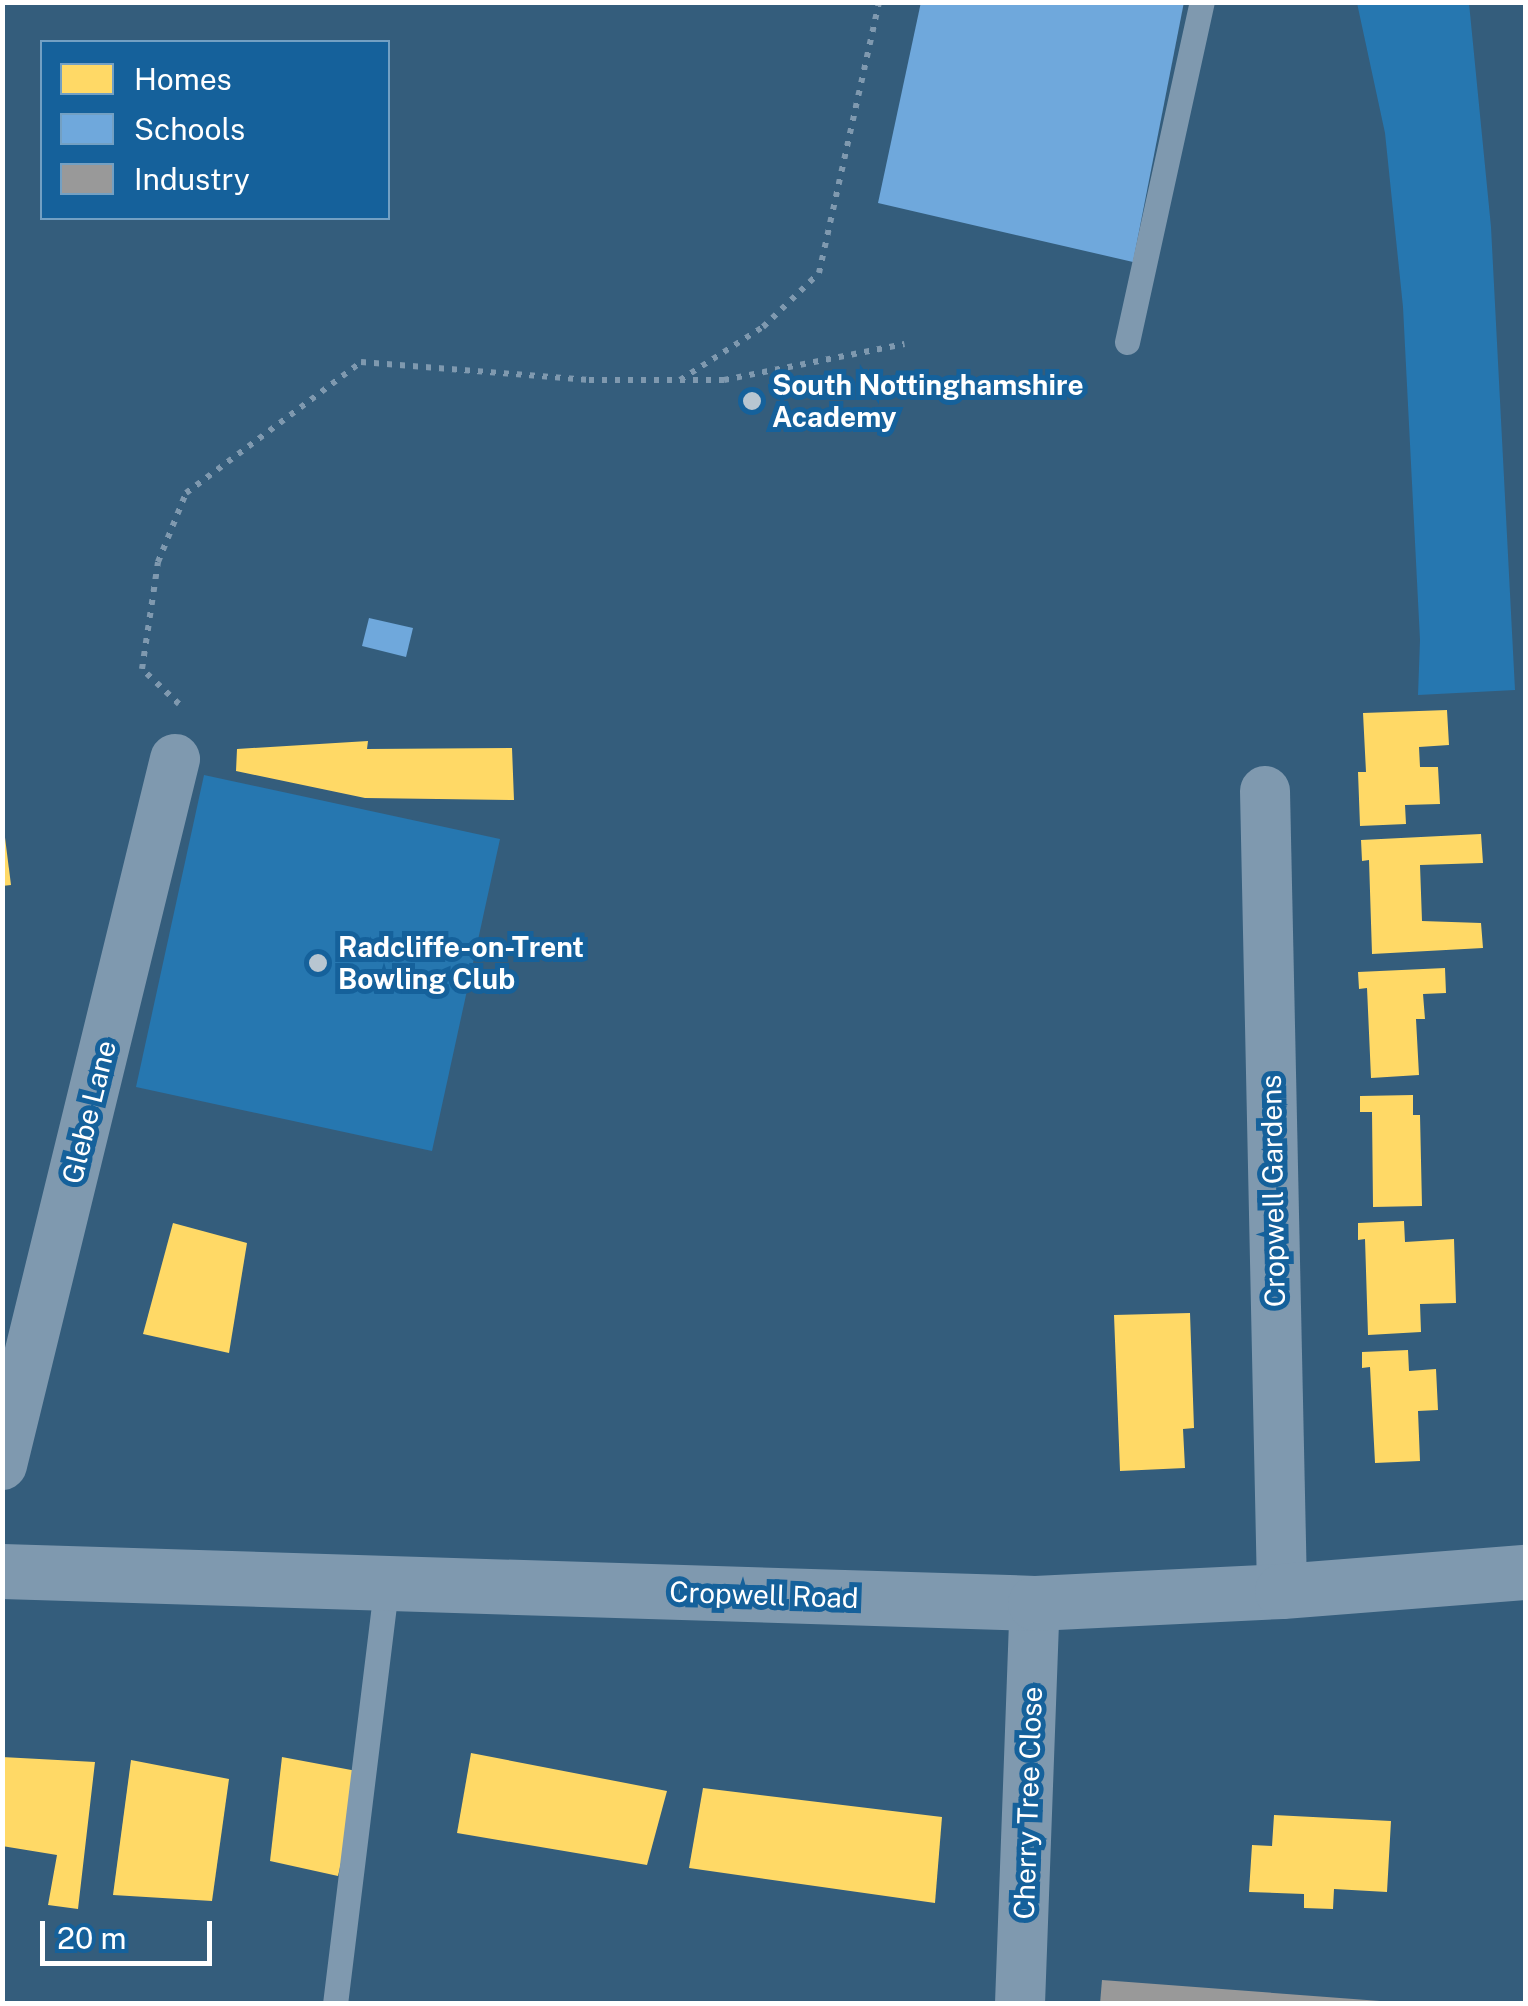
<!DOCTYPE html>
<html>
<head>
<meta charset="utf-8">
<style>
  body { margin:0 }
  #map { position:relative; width:1528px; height:2006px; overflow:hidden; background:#345d7c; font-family:"Public Sans",sans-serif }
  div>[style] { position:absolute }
  .green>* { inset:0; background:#2677b0 }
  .homes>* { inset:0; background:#ffd966 }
  .schools>* { inset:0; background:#6fa8dc }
  .industry>* { inset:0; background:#999 }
  .path>* { height:6px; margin-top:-3px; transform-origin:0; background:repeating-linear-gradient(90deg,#7f99af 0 5px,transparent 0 13px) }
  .service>* { height:25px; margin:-12.5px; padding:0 12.5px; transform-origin:12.5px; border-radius:12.5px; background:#7f99af }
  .minor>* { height:50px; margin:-25px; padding:0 25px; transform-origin:25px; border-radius:25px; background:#7f99af }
  .tertiary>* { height:55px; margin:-27.5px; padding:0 27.5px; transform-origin:27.5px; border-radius:27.5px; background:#7f99af }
  .dots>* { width:28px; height:28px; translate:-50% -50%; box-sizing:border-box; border:5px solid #15619b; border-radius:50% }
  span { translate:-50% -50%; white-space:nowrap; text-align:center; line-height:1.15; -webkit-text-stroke:10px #15619b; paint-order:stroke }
  .poi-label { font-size:28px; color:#fff; font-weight:700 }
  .left { translate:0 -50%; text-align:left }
  .street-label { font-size:28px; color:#fff }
  .frame { position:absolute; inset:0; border:5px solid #fff; pointer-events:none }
  .legend { position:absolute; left:40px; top:40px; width:350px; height:180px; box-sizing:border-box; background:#15619b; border:2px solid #73a0c3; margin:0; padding:12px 18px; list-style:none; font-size:30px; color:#fff }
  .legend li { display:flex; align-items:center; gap:20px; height:50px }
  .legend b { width:50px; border:2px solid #73a0c3 }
  .scale { position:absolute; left:40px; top:1921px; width:172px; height:45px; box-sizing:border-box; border:5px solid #fff; border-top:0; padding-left:12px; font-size:30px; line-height:35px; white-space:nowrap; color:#fff; -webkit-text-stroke:8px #15619b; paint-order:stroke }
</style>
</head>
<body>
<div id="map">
  <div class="green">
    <div style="clip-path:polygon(1357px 3px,1469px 3px,1491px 227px,1515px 690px,1418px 695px,1420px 640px,1403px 307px,1385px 133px)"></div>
    <div style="clip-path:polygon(204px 775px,500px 839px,432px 1151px,136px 1087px)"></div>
  </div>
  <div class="homes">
    <div style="clip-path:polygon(1447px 710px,1449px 745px,1419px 747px,1420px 767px,1438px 767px,1440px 804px,1405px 805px,1406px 824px,1360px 826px,1358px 772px,1366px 772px,1363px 713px)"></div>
    <div style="clip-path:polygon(368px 741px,367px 749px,512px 748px,514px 800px,365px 798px,236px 771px,237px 749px)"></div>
    <div style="clip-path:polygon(2px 814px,11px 885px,2px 886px)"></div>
    <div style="clip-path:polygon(1481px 834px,1483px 863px,1420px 865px,1422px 921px,1481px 923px,1483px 948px,1372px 954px,1369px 860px,1362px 861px,1361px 840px)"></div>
    <div style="clip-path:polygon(1445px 968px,1446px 993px,1423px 994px,1425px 1019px,1416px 1019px,1419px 1075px,1371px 1078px,1367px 988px,1359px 989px,1358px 972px)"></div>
    <div style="clip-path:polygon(1413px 1095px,1413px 1115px,1420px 1115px,1422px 1206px,1373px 1207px,1372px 1112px,1360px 1112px,1360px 1096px)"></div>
    <div style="clip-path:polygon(1404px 1221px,1405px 1242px,1454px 1239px,1456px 1303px,1420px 1304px,1421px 1332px,1368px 1335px,1365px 1239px,1358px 1240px,1358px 1223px)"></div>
    <div style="clip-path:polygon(173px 1223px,247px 1243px,229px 1353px,143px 1334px)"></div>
    <div style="clip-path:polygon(1190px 1313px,1194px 1428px,1183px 1429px,1185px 1468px,1120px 1471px,1114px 1315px)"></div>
    <div style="clip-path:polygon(1408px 1350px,1409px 1371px,1436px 1369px,1438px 1410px,1418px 1411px,1420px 1461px,1375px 1463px,1370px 1367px,1362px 1368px,1362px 1352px)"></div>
    <div style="clip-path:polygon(471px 1753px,667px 1791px,647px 1865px,457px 1833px)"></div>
    <div style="clip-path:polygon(2px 1757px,95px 1762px,78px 1909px,48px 1905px,57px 1855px,2px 1846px)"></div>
    <div style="clip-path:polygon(282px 1757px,362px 1772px,338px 1876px,270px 1861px)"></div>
    <div style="clip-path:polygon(131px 1760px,229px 1779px,212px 1901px,113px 1895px)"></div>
    <div style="clip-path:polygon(703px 1788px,942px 1817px,935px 1903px,689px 1868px)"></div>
    <div style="clip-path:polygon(1274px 1815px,1391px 1821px,1387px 1892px,1334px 1889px,1333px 1909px,1304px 1908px,1304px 1894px,1249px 1892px,1252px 1845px,1272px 1846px)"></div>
  </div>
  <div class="schools">
    <div style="clip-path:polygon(921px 2px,1184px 2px,1133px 262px,878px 203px)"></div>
    <div style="clip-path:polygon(369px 618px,413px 628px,406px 657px,362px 646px)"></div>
  </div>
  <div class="industry">
    <div style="clip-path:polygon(1102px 1980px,1380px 2001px,1380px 2004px,1100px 2004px)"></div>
  </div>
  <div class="path">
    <div style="left:680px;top:380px;width:98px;rotate:-32.6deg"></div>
    <div style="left:763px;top:327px;width:78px;rotate:-44deg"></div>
    <div style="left:819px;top:273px;width:278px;rotate:-77.5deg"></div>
    <div style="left:179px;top:704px;width:51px;rotate:-136.6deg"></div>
    <div style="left:142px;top:669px;width:108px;rotate:-81.5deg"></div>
    <div style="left:158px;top:562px;width:74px;rotate:-67.9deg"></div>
    <div style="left:186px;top:493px;width:219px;rotate:-36.8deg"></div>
    <div style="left:361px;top:362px;width:229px;rotate:4.5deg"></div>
    <div style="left:589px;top:380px;width:135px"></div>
    <div style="left:724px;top:380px;width:184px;rotate:-11.3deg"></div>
  </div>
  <div class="service">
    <div style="left:1127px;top:342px;width:348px;rotate:-77.6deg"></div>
    <div style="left:335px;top:2004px;width:424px;rotate:-83deg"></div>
  </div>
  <div class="minor">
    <div style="left:1265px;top:791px;width:800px;rotate:88.78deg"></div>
    <div style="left:2px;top:1465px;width:727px;rotate:-76.23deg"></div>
    <div style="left:1020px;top:2004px;width:401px;rotate:-87.9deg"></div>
  </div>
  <div class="tertiary">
    <div style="left:2px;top:1571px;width:1033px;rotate:1.77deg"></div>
    <div style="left:1035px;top:1603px;width:247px;rotate:-2.8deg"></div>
    <div style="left:1282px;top:1591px;width:245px;rotate:-4.5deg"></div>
  </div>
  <div class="dots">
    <div style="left:752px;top:401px;background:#b8c6d1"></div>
    <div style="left:318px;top:963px;background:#b8c6d1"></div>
  </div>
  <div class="poi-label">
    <span class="left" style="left:772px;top:401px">South Nottinghamshire<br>Academy</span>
    <span class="left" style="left:338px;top:963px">Radcliffe-on-Trent<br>Bowling Club</span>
  </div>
  <div class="street-label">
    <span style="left:89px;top:1112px;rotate:-76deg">Glebe Lane</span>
    <span style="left:1273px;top:1191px;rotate:-91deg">Cropwell Gardens</span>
    <span style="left:764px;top:1595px;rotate:2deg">Cropwell Road</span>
    <span style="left:1028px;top:1803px;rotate:-88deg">Cherry Tree Close</span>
  </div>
  <div class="frame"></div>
  <ul class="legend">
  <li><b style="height:28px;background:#ffd966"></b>Homes</li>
  <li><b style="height:28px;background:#6fa8dc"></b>Schools</li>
  <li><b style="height:28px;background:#999"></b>Industry</li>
  </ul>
  <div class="scale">20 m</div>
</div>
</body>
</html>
